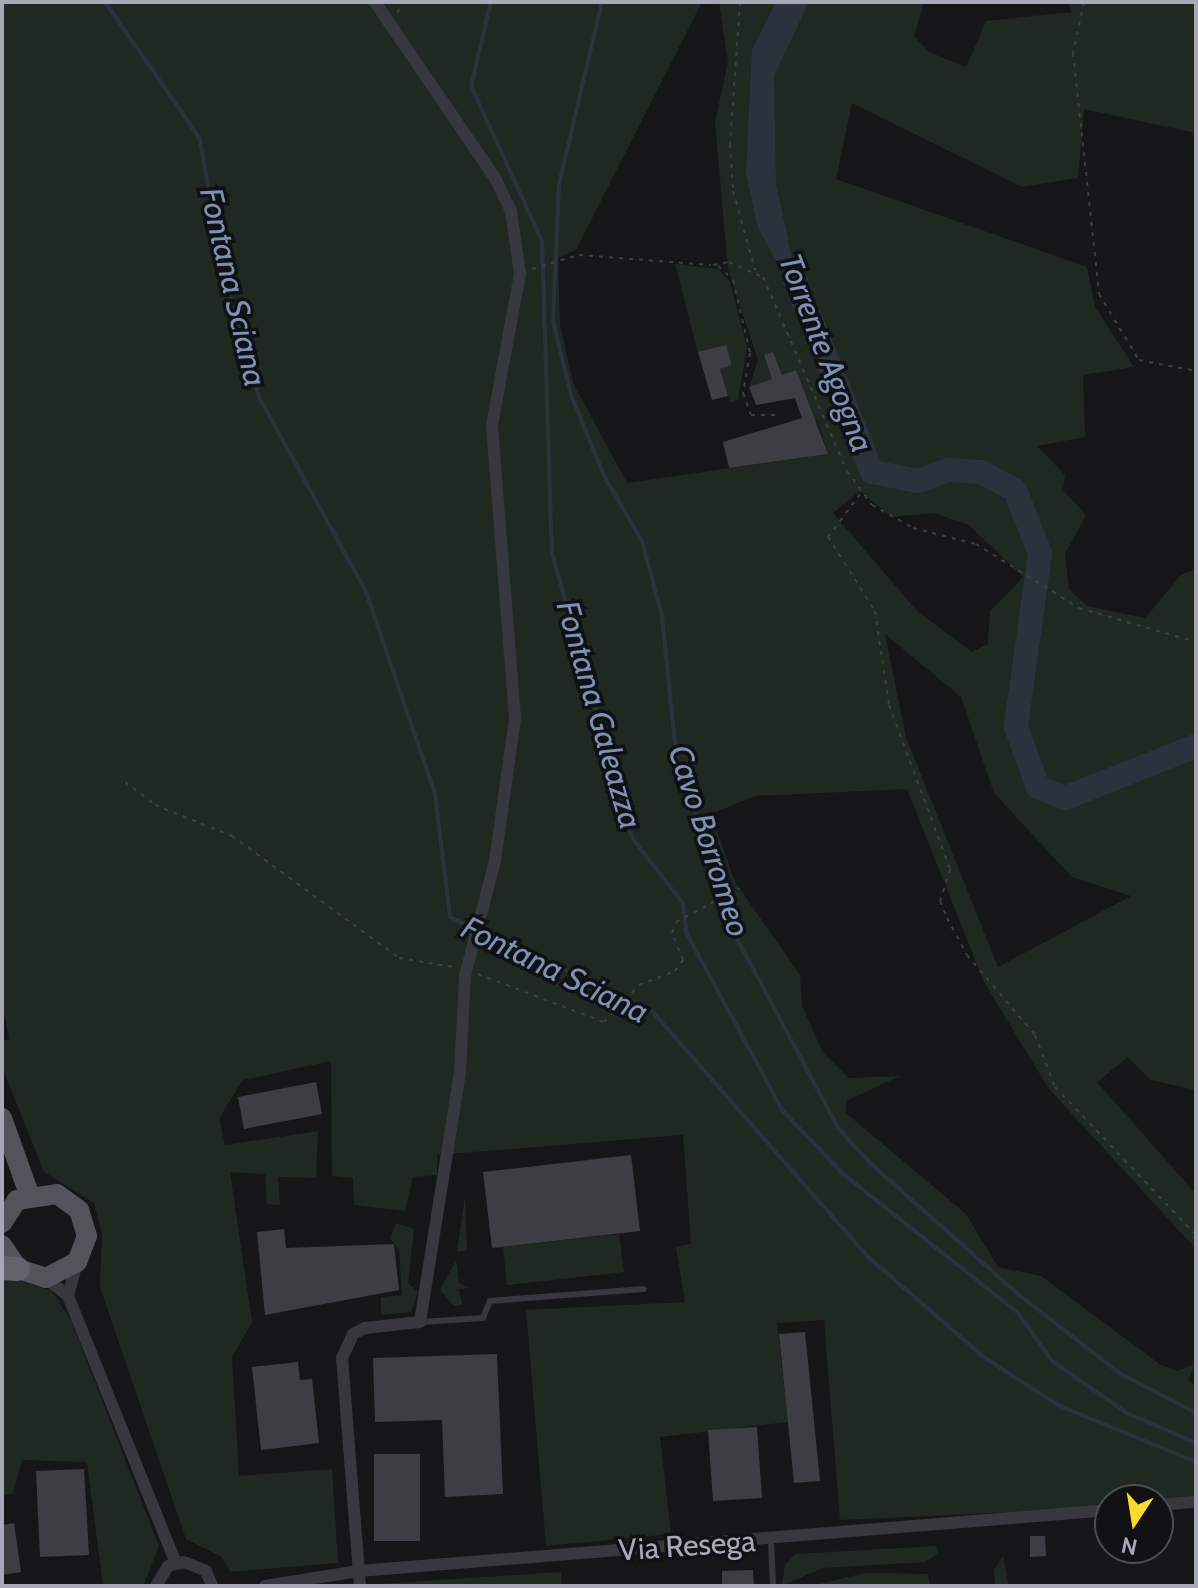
<!DOCTYPE html>
<html>
<head>
<meta charset="utf-8">
<style>
  body { margin:0 }
  #map { position:relative; width:1198px; height:1588px; overflow:hidden; background:#161618; font-family:Cabin,sans-serif }
  div>[style] { position:absolute }
  .green>* { inset:0; background:#202822 }
  .water>* { inset:0; background:#2b323d }
  .stream>* { height:4px; margin:-2px; padding:0 2px; transform-origin:2px; border-radius:2px; background:#2b323d }
  .river>* { height:24px; margin:-12px; padding:0 12px; transform-origin:12px; border-radius:12px; background:#2b323d }
  .building>* { inset:0; background:#3e3d43 }
  .path>* { height:2px; margin-top:-1px; transform-origin:0; background:repeating-linear-gradient(90deg,#3d3d44 0 4px,transparent 0 10px) }
  .lane>* { height:6px; margin:-3px; padding:0 3px; transform-origin:3px; border-radius:3px; background:#37373d }
  .street>* { height:12px; margin:-6px; padding:0 6px; transform-origin:6px; border-radius:6px; background:#37373d }
  .primary>* { height:20px; margin:-10px; padding:0 10px; transform-origin:10px; border-radius:10px; background:#53535c }
  .highway>* { height:24px; margin:-12px; padding:0 12px; transform-origin:12px; border-radius:12px; background:#63636e }
  span { translate:-50% -50%; white-space:nowrap; text-align:center; line-height:1.15; -webkit-text-stroke:7px #111113; paint-order:stroke }
  .street-label { font-size:30px; color:#a7a9b9 }
  .water-label { font-size:32px; color:#7d90b5; font-style:italic }
  .frame { position:absolute; inset:0; border:4px solid #a7a9b9; pointer-events:none }
  .north { position:absolute; left:1094px; top:1484px; width:80px; height:80px; box-sizing:border-box; background:#111113; border:2px solid #4d4e55; border-radius:50%; rotate:192deg; font-size:22px; font-weight:700; line-height:32px; text-align:center; color:#a7a9b9 }
  .north::after { content:''; display:block; margin:auto; width:28px; height:36px; background:#f9db2d; clip-path:polygon(50% 0,100% 100%,50% 72%,0 100%) }
</style>
</head>
<body>
<div id="map">
  <div class="green">
    <div style="clip-path:polygon(evenodd,2px 2px,702px 2px,576px 250px,558px 258px,560px 325px,573px 383px,627px 483px,828px 454px,817px 420px,804px 424px,808px 403px,796px 370px,782px 375px,778px 364px,769px 366px,772px 379px,749px 387px,758px 360px,728px 269px,715px 122px,728px 62px,719px 2px,924px 2px,914px 36px,929px 52px,966px 67px,986px 21px,1072px 12px,1068px 2px,1196px 2px,1196px 133px,1084px 109px,1078px 178px,1022px 187px,852px 103px,836px 179px,1087px 267px,1095px 307px,1134px 367px,1083px 375px,1085px 437px,1037px 446px,1065px 475px,1063px 490px,1086px 515px,1065px 554px,1069px 589px,1087px 606px,1145px 618px,1181px 575px,1196px 569px,1196px 1090px,1151px 1080px,1128px 1057px,1097px 1082px,1196px 1194px,1196px 1249px,1049px 1089px,984px 982px,907px 789px,755px 796px,711px 814px,735px 882px,800px 975px,802px 1006px,823px 1053px,849px 1078px,900px 1076px,846px 1101px,846px 1113px,966px 1214px,998px 1267px,1041px 1276px,1161px 1365px,1178px 1371px,1196px 1363px,1188px 1380px,1196px 1387px,1196px 1504px,1110px 1500px,1110px 1508px,840px 1520px,824px 1320px,777px 1323px,788px 1422px,660px 1437px,671px 1534px,546px 1546px,526px 1310px,685px 1302px,676px 1247px,691px 1244px,683px 1135px,437px 1155px,437px 1175px,413px 1177px,405px 1211px,354px 1205px,353px 1178px,332px 1176px,331px 1061px,243px 1080px,219px 1118px,225px 1145px,318px 1131px,316px 1178px,278px 1177px,280px 1205px,267px 1204px,265px 1174px,230px 1172px,252px 1322px,232px 1357px,239px 1476px,332px 1469px,338px 1563px,230px 1572px,222px 1557px,186px 1539px,100px 1287px,102px 1235px,94px 1203px,44px 1172px,2px 1067px,2px 1041px,9px 1039px,2px 1002px,2px 2px,860px 491px,892px 517px,934px 513px,969px 525px,1023px 577px,990px 611px,988px 644px,972px 652px,917px 611px,833px 513px,860px 491px,2px 2px,885px 634px,961px 697px,994px 793px,1072px 877px,1131px 896px,998px 967px,906px 737px,885px 634px)"></div>
    <div style="clip-path:polygon(675px 264px,718px 269px,730px 282px,747px 347px,738px 400px,730px 403px,720px 369px,732px 365px,726px 345px,698px 353px)"></div>
    <div style="clip-path:polygon(465px 1197px,467px 1251px,457px 1251px)"></div>
    <div style="clip-path:polygon(396px 1223px,414px 1229px,408px 1283px,418px 1292px,411px 1312px,381px 1315px,381px 1297px,402px 1295px,399px 1250px,390px 1238px)"></div>
    <div style="clip-path:polygon(619px 1234px,624px 1272px,507px 1285px,503px 1247px)"></div>
    <div style="clip-path:polygon(456px 1260px,459px 1283px,469px 1288px,459px 1289px,462px 1305px,454px 1306px,440px 1290px)"></div>
    <div style="clip-path:polygon(2px 1276px,51px 1290px,71px 1321px,159px 1546px,144px 1584px,103px 1586px,87px 1462px,22px 1460px,13px 1494px,2px 1495px)"></div>
    <div style="clip-path:polygon(936px 1546px,938px 1554px,925px 1562px,822px 1568px,782px 1586px,785px 1565px,796px 1554px)"></div>
    <div style="clip-path:polygon(1003px 1556px,1009px 1586px,995px 1586px,994px 1570px)"></div>
    <div style="clip-path:polygon(561px 1572px,561px 1586px,379px 1584px)"></div>
    <div style="clip-path:polygon(865px 1573px,928px 1574px,930px 1586px,810px 1586px)"></div>
  </div>
  <div class="water">
    <div style="clip-path:polygon(776px 2px,809px 2px,774px 76px,776px 184px,803px 309px,758px 228px,746px 174px,752px 50px)"></div>
  </div>
  <div class="stream">
    <div style="left:105px;top:2px;width:165px;rotate:55.2deg"></div>
    <div style="left:199px;top:137px;width:170px;rotate:79.2deg"></div>
    <div style="left:231px;top:304px;width:97px;rotate:73.2deg"></div>
    <div style="left:259px;top:397px;width:222px;rotate:61.2deg"></div>
    <div style="left:366px;top:592px;width:213px;rotate:71.1deg"></div>
    <div style="left:435px;top:794px;width:124px;rotate:83deg"></div>
    <div style="left:450px;top:917px;width:221px;rotate:24.8deg"></div>
    <div style="left:651px;top:1010px;width:327px;rotate:48.7deg"></div>
    <div style="left:867px;top:1256px;width:156px;rotate:40.8deg"></div>
    <div style="left:985px;top:1358px;width:89px;rotate:32.6deg"></div>
    <div style="left:1060px;top:1406px;width:147px;rotate:22.4deg"></div>
    <div style="left:491px;top:2px;width:86px;rotate:103.4deg"></div>
    <div style="left:471px;top:86px;width:170px;rotate:65.4deg"></div>
    <div style="left:542px;top:241px;width:312px;rotate:88.2deg"></div>
    <div style="left:552px;top:553px;width:296px;rotate:74.3deg"></div>
    <div style="left:632px;top:838px;width:83px;rotate:51.9deg"></div>
    <div style="left:683px;top:903px;width:31px;rotate:83deg"></div>
    <div style="left:687px;top:934px;width:200px;rotate:61.6deg"></div>
    <div style="left:782px;top:1110px;width:88px;rotate:46.4deg"></div>
    <div style="left:843px;top:1174px;width:222px;rotate:38.4deg"></div>
    <div style="left:1017px;top:1312px;width:60px;rotate:54.5deg"></div>
    <div style="left:1052px;top:1361px;width:91px;rotate:34.7deg"></div>
    <div style="left:1127px;top:1413px;width:75px;rotate:23.5deg"></div>
    <div style="left:602px;top:2px;width:187px;rotate:103.3deg"></div>
    <div style="left:559px;top:184px;width:137px;rotate:92.5deg"></div>
    <div style="left:553px;top:321px;width:76px;rotate:76.3deg"></div>
    <div style="left:571px;top:395px;width:90px;rotate:67.7deg"></div>
    <div style="left:605px;top:478px;width:73px;rotate:59.6deg"></div>
    <div style="left:642px;top:541px;width:78px;rotate:75.1deg"></div>
    <div style="left:662px;top:616px;width:139px;rotate:84.2deg"></div>
    <div style="left:676px;top:754px;width:186px;rotate:72.1deg"></div>
    <div style="left:733px;top:931px;width:223px;rotate:61.9deg"></div>
    <div style="left:838px;top:1128px;width:49px;rotate:47.5deg"></div>
    <div style="left:871px;top:1164px;width:198px;rotate:41.5deg"></div>
    <div style="left:1019px;top:1295px;width:129px;rotate:37.8deg"></div>
    <div style="left:1121px;top:1374px;width:85px;rotate:27.5deg"></div>
  </div>
  <div class="river">
    <div style="left:794px;top:278px;width:209px;rotate:68.1deg"></div>
    <div style="left:872px;top:472px;width:47px;rotate:11.1deg"></div>
    <div style="left:918px;top:481px;width:33px;rotate:-20deg"></div>
    <div style="left:949px;top:470px;width:32px;rotate:4deg"></div>
    <div style="left:981px;top:472px;width:38px;rotate:28deg"></div>
    <div style="left:1015px;top:490px;width:68px;rotate:68.4deg"></div>
    <div style="left:1040px;top:553px;width:176px;rotate:97.9deg"></div>
    <div style="left:1016px;top:727px;width:64px;rotate:69.9deg"></div>
    <div style="left:1038px;top:787px;width:29px;rotate:22deg"></div>
    <div style="left:1065px;top:798px;width:141px;rotate:-21.7deg"></div>
  </div>
  <div class="building">
    <div style="clip-path:polygon(726px 345px,732px 365px,720px 369px,728px 396px,712px 400px,698px 352px)"></div>
    <div style="clip-path:polygon(773px 352px,782px 375px,796px 370px,828px 454px,729px 468px,723px 442px,802px 418px,795px 398px,756px 405px,749px 387px,772px 379px,764px 355px)"></div>
    <div style="clip-path:polygon(316px 1082px,322px 1114px,244px 1129px,238px 1097px)"></div>
    <div style="clip-path:polygon(631px 1155px,640px 1231px,492px 1248px,483px 1172px)"></div>
    <div style="clip-path:polygon(284px 1229px,286px 1248px,394px 1244px,399px 1290px,265px 1315px,257px 1232px)"></div>
    <div style="clip-path:polygon(805px 1332px,820px 1481px,794px 1483px,779px 1334px)"></div>
    <div style="clip-path:polygon(497px 1354px,503px 1494px,445px 1497px,442px 1420px,375px 1422px,373px 1358px)"></div>
    <div style="clip-path:polygon(298px 1362px,300px 1380px,312px 1379px,319px 1443px,261px 1450px,252px 1367px)"></div>
    <div style="clip-path:polygon(757px 1427px,762px 1498px,713px 1501px,708px 1430px)"></div>
    <div style="clip-path:polygon(374px 1454px,420px 1454px,420px 1541px,374px 1541px)"></div>
    <div style="clip-path:polygon(84px 1469px,89px 1555px,40px 1557px,36px 1471px)"></div>
    <div style="clip-path:polygon(14px 1523px,21px 1572px,2px 1575px,2px 1525px)"></div>
    <div style="clip-path:polygon(1030px 1536px,1045px 1536px,1046px 1556px,1030px 1557px)"></div>
    <div style="clip-path:polygon(753px 1570px,754px 1586px,722px 1586px,722px 1571px)"></div>
  </div>
  <div class="path">
    <div style="left:740px;top:2px;width:142px;rotate:94deg"></div>
    <div style="left:730px;top:144px;width:47px;rotate:86.3deg"></div>
    <div style="left:733px;top:191px;width:82px;rotate:74.4deg"></div>
    <div style="left:1084px;top:2px;width:52px;rotate:102.2deg"></div>
    <div style="left:1073px;top:53px;width:242px;rotate:83.8deg"></div>
    <div style="left:1099px;top:294px;width:77px;rotate:58.8deg"></div>
    <div style="left:1139px;top:360px;width:58px;rotate:10.9deg"></div>
    <div style="left:398px;top:13px;width:11px;rotate:-80deg"></div>
    <div style="left:713px;top:265px;width:16px;rotate:-11deg"></div>
    <div style="left:729px;top:262px;width:37px;rotate:24deg"></div>
    <div style="left:763px;top:277px;width:211px;rotate:66.6deg"></div>
    <div style="left:847px;top:471px;width:42px;rotate:53.7deg"></div>
    <div style="left:872px;top:505px;width:47px;rotate:29.3deg"></div>
    <div style="left:913px;top:528px;width:65px;rotate:14.3deg"></div>
    <div style="left:976px;top:544px;width:121px;rotate:31.9deg"></div>
    <div style="left:1079px;top:608px;width:122px;rotate:16.2deg"></div>
    <div style="left:718px;top:266px;width:21px;rotate:43deg"></div>
    <div style="left:733px;top:280px;width:75px;rotate:76.9deg"></div>
    <div style="left:750px;top:353px;width:41px;rotate:99.9deg"></div>
    <div style="left:743px;top:393px;width:23px;rotate:70deg"></div>
    <div style="left:751px;top:415px;width:28px"></div>
    <div style="left:532px;top:269px;width:49px;rotate:-16.6deg"></div>
    <div style="left:579px;top:255px;width:132px;rotate:4.3deg"></div>
    <div style="left:860px;top:494px;width:54px;rotate:126.7deg"></div>
    <div style="left:828px;top:537px;width:88px;rotate:57.6deg"></div>
    <div style="left:875px;top:611px;width:95px;rotate:81.5deg"></div>
    <div style="left:889px;top:705px;width:175px;rotate:69.6deg"></div>
    <div style="left:950px;top:869px;width:34px;rotate:107deg"></div>
    <div style="left:940px;top:901px;width:18px;rotate:68deg"></div>
    <div style="left:947px;top:918px;width:42px;rotate:61.6deg"></div>
    <div style="left:967px;top:955px;width:105px;rotate:49.6deg"></div>
    <div style="left:1035px;top:1035px;width:56px;rotate:69deg"></div>
    <div style="left:1055px;top:1087px;width:204px;rotate:46.4deg"></div>
    <div style="left:125px;top:782px;width:38px;rotate:37deg"></div>
    <div style="left:155px;top:805px;width:83px;rotate:21.9deg"></div>
    <div style="left:232px;top:836px;width:207px;rotate:36.1deg"></div>
    <div style="left:399px;top:958px;width:55px;rotate:9.5deg"></div>
    <div style="left:478px;top:974px;width:135px;rotate:20.9deg"></div>
    <div style="left:604px;top:1022px;width:51px;rotate:-46.6deg"></div>
    <div style="left:639px;top:985px;width:39px;rotate:-21deg"></div>
    <div style="left:675px;top:971px;width:14px;rotate:-54deg"></div>
    <div style="left:683px;top:960px;width:29px;rotate:-112deg"></div>
    <div style="left:672px;top:933px;width:12px;rotate:-70deg"></div>
    <div style="left:676px;top:922px;width:72px;rotate:-28deg"></div>
  </div>
  <div class="lane">
    <div style="left:420px;top:1322px;width:63px;rotate:-3.6deg"></div>
    <div style="left:483px;top:1318px;width:18px;rotate:-68deg"></div>
    <div style="left:490px;top:1301px;width:154px;rotate:-4.5deg"></div>
    <div style="left:771px;top:1540px;width:46px;rotate:87.5deg"></div>
  </div>
  <div class="street">
    <div style="left:46px;top:1278px;width:28px;rotate:39deg"></div>
    <div style="left:68px;top:1296px;width:288px;rotate:68deg"></div>
    <div style="left:68px;top:1296px;width:35px;rotate:-75deg"></div>
    <div style="left:1158px;top:1505px;width:38px;rotate:-5deg"></div>
    <div style="left:156px;top:1586px;width:23px;rotate:-59deg"></div>
    <div style="left:168px;top:1566px;width:16px;rotate:-14deg"></div>
    <div style="left:184px;top:1562px;width:24px;rotate:22deg"></div>
    <div style="left:206px;top:1571px;width:16px;rotate:68deg"></div>
    <div style="left:265px;top:1586px;width:95px;rotate:-9.1deg"></div>
    <div style="left:359px;top:1571px;width:753px;rotate:-4.64deg"></div>
    <div style="left:360px;top:1586px;width:229px;rotate:-94.5deg"></div>
    <div style="left:342px;top:1358px;width:26px;rotate:-65deg"></div>
    <div style="left:353px;top:1334px;width:13px;rotate:-27deg"></div>
    <div style="left:365px;top:1328px;width:55px;rotate:-6.2deg"></div>
    <div style="left:420px;top:1322px;width:253px;rotate:-80.9deg"></div>
    <div style="left:460px;top:1072px;width:96px;rotate:-87deg"></div>
    <div style="left:465px;top:976px;width:119px;rotate:-75.4deg"></div>
    <div style="left:495px;top:861px;width:144px;rotate:-82deg"></div>
    <div style="left:515px;top:718px;width:294px;rotate:-94.5deg"></div>
    <div style="left:492px;top:425px;width:154px;rotate:-79.5deg"></div>
    <div style="left:520px;top:274px;width:64px;rotate:-98.1deg"></div>
    <div style="left:511px;top:211px;width:37px;rotate:-116deg"></div>
    <div style="left:495px;top:178px;width:213px;rotate:-124.3deg"></div>
  </div>
  <div class="primary">
    <div style="left:2px;top:1118px;width:81px;rotate:70.4deg"></div>
    <div style="left:2px;top:1223px;width:27px;rotate:-57deg"></div>
    <div style="left:17px;top:1200px;width:40px;rotate:-8.5deg"></div>
    <div style="left:57px;top:1194px;width:27px;rotate:36deg"></div>
    <div style="left:79px;top:1210px;width:27px;rotate:73deg"></div>
    <div style="left:87px;top:1236px;width:28px;rotate:111deg"></div>
    <div style="left:77px;top:1262px;width:35px;rotate:153deg"></div>
    <div style="left:46px;top:1278px;width:29px;rotate:-162deg"></div>
    <div style="left:18px;top:1269px;width:29px;rotate:-124deg"></div>
  </div>
  <div class="highway">
    <div style="left:2px;top:1268px;width:16px;rotate:4deg"></div>
  </div>
  <div class="street-label">
    <span style="left:687px;top:1546px;rotate:-4deg">Via Resega</span>
  </div>
  <div class="water-label">
    <span style="left:233px;top:287px;rotate:77deg">Fontana Sciana</span>
    <span style="left:826px;top:353px;rotate:69deg">Torrente Agogna</span>
    <span style="left:599px;top:715px;rotate:74deg">Fontana Galeazza</span>
    <span style="left:709px;top:841px;rotate:72deg">Cavo Borromeo</span>
    <span style="left:555px;top:970px;rotate:26deg">Fontana Sciana</span>
  </div>
  <div class="frame"></div>
  <div class="north">N</div>
</div>
</body>
</html>
